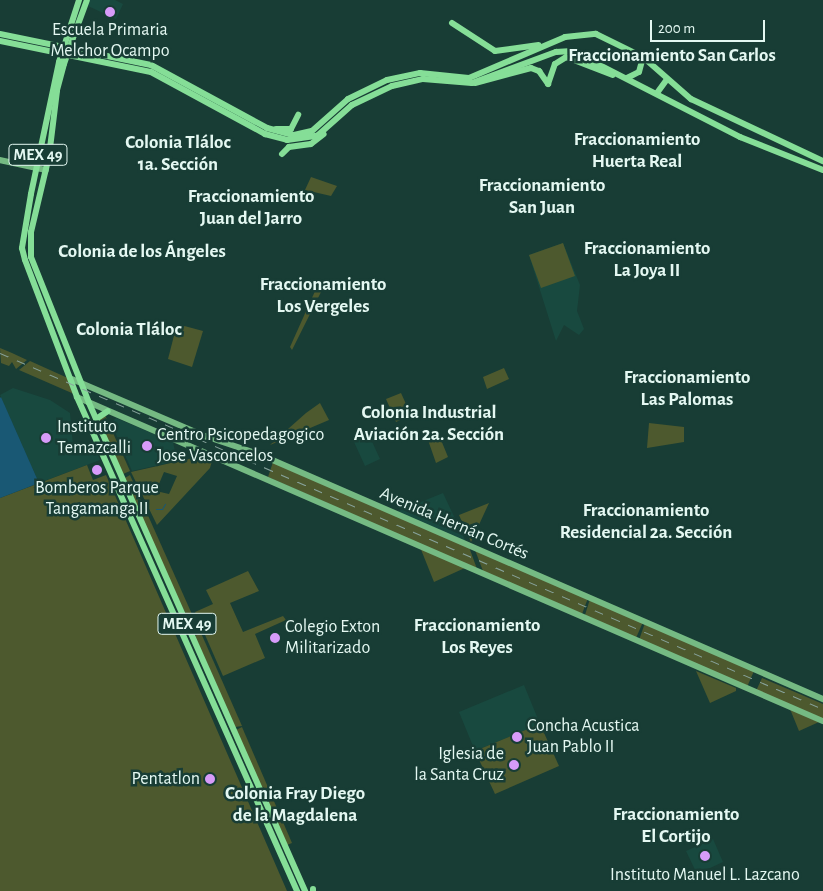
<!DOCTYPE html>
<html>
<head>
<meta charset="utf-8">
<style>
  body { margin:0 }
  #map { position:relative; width:823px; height:891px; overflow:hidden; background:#183d35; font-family:"Alegreya Sans",sans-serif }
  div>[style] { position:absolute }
  .built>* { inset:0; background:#18493f }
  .green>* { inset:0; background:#4d592e }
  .water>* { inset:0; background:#195874 }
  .stream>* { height:1px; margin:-0.5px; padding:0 0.5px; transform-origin:0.5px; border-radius:0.5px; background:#195874 }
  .secondary>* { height:5.5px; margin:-2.75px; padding:0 2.75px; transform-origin:2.75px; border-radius:2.75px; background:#75ba83 }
  .primary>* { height:6px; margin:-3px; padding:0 3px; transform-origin:3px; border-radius:3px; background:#85de97 }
  .rail>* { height:1px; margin-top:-0.5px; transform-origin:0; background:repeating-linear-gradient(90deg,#87a39c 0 9px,transparent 0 18px) }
  .primary-bridge>* { height:6px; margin:-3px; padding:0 3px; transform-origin:3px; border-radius:3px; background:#85de97 }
  .dots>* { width:14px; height:14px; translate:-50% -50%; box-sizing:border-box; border:2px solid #183d35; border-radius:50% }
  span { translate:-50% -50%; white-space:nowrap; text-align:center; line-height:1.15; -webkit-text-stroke:5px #183d35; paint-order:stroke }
  .shield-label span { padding:1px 4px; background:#183d35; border:1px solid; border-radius:4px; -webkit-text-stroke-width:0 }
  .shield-label { font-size:16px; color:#e4f8f2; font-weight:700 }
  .poi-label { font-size:18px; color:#e4f8f2 }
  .left { translate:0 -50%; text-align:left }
  .right { translate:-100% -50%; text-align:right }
  .street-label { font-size:18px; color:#e4f8f2 }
  .neighbourhood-label { font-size:19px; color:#e4f8f2; font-weight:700 }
  .scale { position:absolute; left:650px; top:20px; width:115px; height:22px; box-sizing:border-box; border:2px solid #e4f8f2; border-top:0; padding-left:6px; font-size:15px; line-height:18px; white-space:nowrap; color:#e4f8f2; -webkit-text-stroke:4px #183d35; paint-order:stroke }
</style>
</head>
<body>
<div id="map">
  <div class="built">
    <div style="clip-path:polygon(90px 0,115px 0,123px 4px,116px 19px,88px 6px)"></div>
    <div style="clip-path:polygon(563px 243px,580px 285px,577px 311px,584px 329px,579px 335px,564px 325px,556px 341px,529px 255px)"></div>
    <div style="clip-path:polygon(13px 388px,50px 400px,70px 413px,73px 445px,96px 450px,100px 460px,39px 483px,0 395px)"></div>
    <div style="clip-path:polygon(116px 418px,173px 442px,177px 461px,132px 471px,111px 423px)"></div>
    <div style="clip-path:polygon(369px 435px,380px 459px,365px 466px,354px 442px)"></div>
    <div style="clip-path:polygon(443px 493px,467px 544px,394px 513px)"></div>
    <div style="clip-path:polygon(524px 685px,540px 724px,475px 751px,459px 712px)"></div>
    <div style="clip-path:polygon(713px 839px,723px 862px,697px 874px,686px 851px)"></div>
  </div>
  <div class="green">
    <div style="clip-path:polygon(311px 177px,337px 186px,331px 196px,305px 190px)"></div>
    <div style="clip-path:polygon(563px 243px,575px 276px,541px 288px,529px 255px)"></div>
    <div style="clip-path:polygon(320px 280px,327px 280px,292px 350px,290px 347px)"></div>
    <div style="clip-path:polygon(177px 324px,203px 331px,192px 367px,168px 359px)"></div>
    <div style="clip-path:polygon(0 348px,12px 353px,27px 360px,16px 369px,12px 362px,9px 366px,1px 363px)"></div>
    <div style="clip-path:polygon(30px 361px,70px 379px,74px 394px,19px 370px)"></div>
    <div style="clip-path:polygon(504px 368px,509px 379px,487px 389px,483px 377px)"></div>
    <div style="clip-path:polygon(401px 393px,411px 415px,396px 422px,386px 399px)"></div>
    <div style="clip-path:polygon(320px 403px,329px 420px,270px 445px,306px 413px)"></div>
    <div style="clip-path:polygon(105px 415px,130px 471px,123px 474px,98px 418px)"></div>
    <div style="clip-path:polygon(649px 423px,684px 427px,684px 442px,647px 448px)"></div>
    <div style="clip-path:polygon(439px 435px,448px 457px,436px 463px,428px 440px)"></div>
    <div style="clip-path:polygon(evenodd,202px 456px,212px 461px,210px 468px,157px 525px,131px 472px,202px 456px,164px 472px,177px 476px,169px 494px,156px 491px,164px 472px)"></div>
    <div style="clip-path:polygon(273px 462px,469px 547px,477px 569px,268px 477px)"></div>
    <div style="clip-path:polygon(87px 465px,93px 480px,106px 475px,110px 484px,287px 891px,0 891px,0 498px)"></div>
    <div style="clip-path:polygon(130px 475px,199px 630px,194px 632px,123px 479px)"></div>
    <div style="clip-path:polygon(489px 503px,471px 542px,459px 515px)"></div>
    <div style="clip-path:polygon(420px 547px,467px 567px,434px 582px)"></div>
    <div style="clip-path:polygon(475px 550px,588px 598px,582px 614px,483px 571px)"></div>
    <div style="clip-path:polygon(248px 571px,259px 591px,230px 603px,243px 632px,283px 616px,286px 620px,255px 634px,265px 658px,223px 676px,195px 612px,213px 604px,206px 590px)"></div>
    <div style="clip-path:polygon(590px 599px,643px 622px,636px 638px,585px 615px)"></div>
    <div style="clip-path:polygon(645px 623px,754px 671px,747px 687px,639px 640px)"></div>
    <div style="clip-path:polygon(201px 633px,242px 726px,235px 727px,195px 636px)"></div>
    <div style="clip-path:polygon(696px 671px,736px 688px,736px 691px,710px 703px)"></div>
    <div style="clip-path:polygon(762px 678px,823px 704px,823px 719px,756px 691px)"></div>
    <div style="clip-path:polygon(790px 709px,819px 722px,799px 731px)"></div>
    <div style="clip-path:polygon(540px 724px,559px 766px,495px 794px,475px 751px)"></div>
    <div style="clip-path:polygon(242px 727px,292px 843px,287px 845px,236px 730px)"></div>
  </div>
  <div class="water">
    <div style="clip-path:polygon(1px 397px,39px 483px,0 498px,0 398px)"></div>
  </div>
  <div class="stream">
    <div style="left:156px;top:509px;width:6px"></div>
    <div style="left:162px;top:509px;width:6px;rotate:-59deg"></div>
  </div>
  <div class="secondary">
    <div style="left:0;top:160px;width:47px;rotate:12.3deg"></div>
    <div style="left:72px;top:379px;width:145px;rotate:23.2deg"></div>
    <div style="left:205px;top:436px;width:57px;rotate:18.4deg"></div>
    <div style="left:259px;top:454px;width:615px;rotate:23.48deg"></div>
    <div style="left:77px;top:397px;width:813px;rotate:23.48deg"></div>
  </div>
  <div class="primary">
    <div style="left:452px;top:23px;width:51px;rotate:33.1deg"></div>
    <div style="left:495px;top:51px;width:44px;rotate:-7.8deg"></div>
    <div style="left:0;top:34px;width:154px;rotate:11.6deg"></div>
    <div style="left:151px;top:65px;width:132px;rotate:28.5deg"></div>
    <div style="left:267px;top:128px;width:28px;rotate:15deg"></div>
    <div style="left:294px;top:135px;width:18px;rotate:-13deg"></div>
    <div style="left:312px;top:131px;width:48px;rotate:-41.6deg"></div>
    <div style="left:348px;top:99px;width:43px;rotate:-26deg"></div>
    <div style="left:387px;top:80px;width:34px;rotate:-12deg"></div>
    <div style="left:420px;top:73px;width:49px;rotate:5.8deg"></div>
    <div style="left:469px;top:78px;width:104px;rotate:-23.1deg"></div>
    <div style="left:565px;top:37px;width:31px;rotate:-6deg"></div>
    <div style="left:596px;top:34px;width:52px;rotate:26.1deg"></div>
    <div style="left:643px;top:57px;width:64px;rotate:41.2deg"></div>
    <div style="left:691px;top:99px;width:146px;rotate:25.2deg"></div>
    <div style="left:68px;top:34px;width:36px;rotate:-72deg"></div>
    <div style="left:73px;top:38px;width:40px;rotate:-69.8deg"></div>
    <div style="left:0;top:41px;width:154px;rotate:11.6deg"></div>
    <div style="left:151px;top:72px;width:130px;rotate:28.5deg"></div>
    <div style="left:265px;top:134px;width:23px;rotate:15deg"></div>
    <div style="left:287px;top:140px;width:30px;rotate:-8deg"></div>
    <div style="left:317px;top:136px;width:47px;rotate:-41.5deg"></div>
    <div style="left:352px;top:105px;width:44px;rotate:-25.4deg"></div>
    <div style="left:392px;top:86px;width:32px;rotate:-13deg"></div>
    <div style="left:423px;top:79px;width:49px;rotate:4.7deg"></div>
    <div style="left:472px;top:83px;width:90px;rotate:-20.3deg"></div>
    <div style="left:556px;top:52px;width:16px;rotate:-4deg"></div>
    <div style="left:572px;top:51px;width:189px;rotate:27.1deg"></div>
    <div style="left:740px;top:137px;width:89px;rotate:21.7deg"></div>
    <div style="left:59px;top:62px;width:135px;rotate:102deg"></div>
    <div style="left:31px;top:194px;width:55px;rotate:99.5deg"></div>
    <div style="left:22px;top:248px;width:12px;rotate:76deg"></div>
    <div style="left:25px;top:260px;width:147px;rotate:69.2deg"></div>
    <div style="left:77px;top:397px;width:541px;rotate:65.99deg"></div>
    <div style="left:64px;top:64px;width:28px;rotate:105deg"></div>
    <div style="left:57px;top:91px;width:65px;rotate:97deg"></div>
    <div style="left:49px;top:156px;width:78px;rotate:103.3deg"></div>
    <div style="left:31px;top:232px;width:25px;rotate:90deg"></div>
    <div style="left:31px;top:257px;width:157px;rotate:68.3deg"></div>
    <div style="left:89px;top:403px;width:534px;rotate:66.12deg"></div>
    <div style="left:627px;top:78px;width:13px;rotate:-27deg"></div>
    <div style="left:639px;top:72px;width:16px;rotate:-75deg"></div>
    <div style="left:475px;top:83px;width:58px;rotate:-15deg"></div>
    <div style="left:531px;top:68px;width:9px;rotate:21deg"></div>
    <div style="left:539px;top:71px;width:16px;rotate:55deg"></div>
    <div style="left:548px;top:84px;width:21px;rotate:-71deg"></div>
    <div style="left:555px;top:64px;width:13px;rotate:-32deg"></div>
    <div style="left:566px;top:57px;width:50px;rotate:21deg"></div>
    <div style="left:657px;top:93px;width:17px;rotate:-54deg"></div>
    <div style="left:276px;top:129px;width:15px"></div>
    <div style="left:291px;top:129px;width:16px;rotate:-63deg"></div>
    <div style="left:282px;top:154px;width:10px;rotate:-45deg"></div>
    <div style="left:289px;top:147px;width:22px;rotate:-8deg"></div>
    <div style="left:311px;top:144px;width:16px;rotate:-38deg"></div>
    <div style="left:96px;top:419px;width:14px;rotate:-34deg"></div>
    <div style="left:313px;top:891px;width:2px;rotate:-90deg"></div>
  </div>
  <div class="rail">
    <div style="left:0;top:353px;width:897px;rotate:23.39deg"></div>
  </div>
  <div class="primary-bridge">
    <div style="left:59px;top:62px;width:29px;rotate:-72deg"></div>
    <div style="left:64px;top:64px;width:28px;rotate:-71deg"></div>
  </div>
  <div class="dots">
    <div style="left:110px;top:12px;background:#d79bf9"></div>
    <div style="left:46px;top:438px;background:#d79bf9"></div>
    <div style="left:147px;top:446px;background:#d79bf9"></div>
    <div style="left:97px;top:470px;background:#d79bf9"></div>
    <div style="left:275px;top:638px;background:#d79bf9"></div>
    <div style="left:517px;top:737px;background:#d79bf9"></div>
    <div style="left:514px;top:765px;background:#d79bf9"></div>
    <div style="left:210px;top:779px;background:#d79bf9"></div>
    <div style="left:705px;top:856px;background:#d79bf9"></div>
  </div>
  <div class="shield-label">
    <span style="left:38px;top:155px">MEX 49</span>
    <span style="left:187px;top:624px">MEX 49</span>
  </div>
  <div class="poi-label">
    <span style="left:110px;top:41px">Escuela Primaria<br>Melchor Ocampo</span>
    <span class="left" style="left:57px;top:438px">Instituto<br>Temazcalli</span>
    <span class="left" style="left:157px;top:446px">Centro Psicopedagogico<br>Jose Vasconcelos</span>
    <span style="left:97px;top:499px">Bomberos Parque<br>Tangamanga II</span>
    <span class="left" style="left:285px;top:638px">Colegio Exton<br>Militarizado</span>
    <span class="left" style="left:527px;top:737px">Concha Acustica<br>Juan Pablo II</span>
    <span class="right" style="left:504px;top:765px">Iglesia de<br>la Santa Cruz</span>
    <span class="right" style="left:200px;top:779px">Pentatlon</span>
    <span style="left:705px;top:875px">Instituto Manuel L. Lazcano</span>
  </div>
  <div class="street-label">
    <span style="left:454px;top:524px;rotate:23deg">Avenida Hernán Cortés</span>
  </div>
  <div class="neighbourhood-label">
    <span style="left:672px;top:56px">Fraccionamiento San Carlos</span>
    <span style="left:637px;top:151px">Fraccionamiento<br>Huerta Real</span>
    <span style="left:178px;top:154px">Colonia Tláloc<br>1a. Sección</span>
    <span style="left:542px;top:197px">Fraccionamiento<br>San Juan</span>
    <span style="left:251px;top:208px">Fraccionamiento<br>Juan del Jarro</span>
    <span style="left:647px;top:260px">Fraccionamiento<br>La Joya II</span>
    <span style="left:142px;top:252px">Colonia de los Ángeles</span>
    <span style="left:323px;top:296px">Fraccionamiento<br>Los Vergeles</span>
    <span style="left:129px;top:330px">Colonia Tláloc</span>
    <span style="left:687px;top:389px">Fraccionamiento<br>Las Palomas</span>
    <span style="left:429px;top:424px">Colonia Industrial<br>Aviación 2a. Sección</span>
    <span style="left:646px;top:522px">Fraccionamiento<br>Residencial 2a. Sección</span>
    <span style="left:477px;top:637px">Fraccionamiento<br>Los Reyes</span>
    <span style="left:295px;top:805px">Colonia Fray Diego<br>de la Magdalena</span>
    <span style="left:676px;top:826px">Fraccionamiento<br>El Cortijo</span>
  </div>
  <div class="scale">200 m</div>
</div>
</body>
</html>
